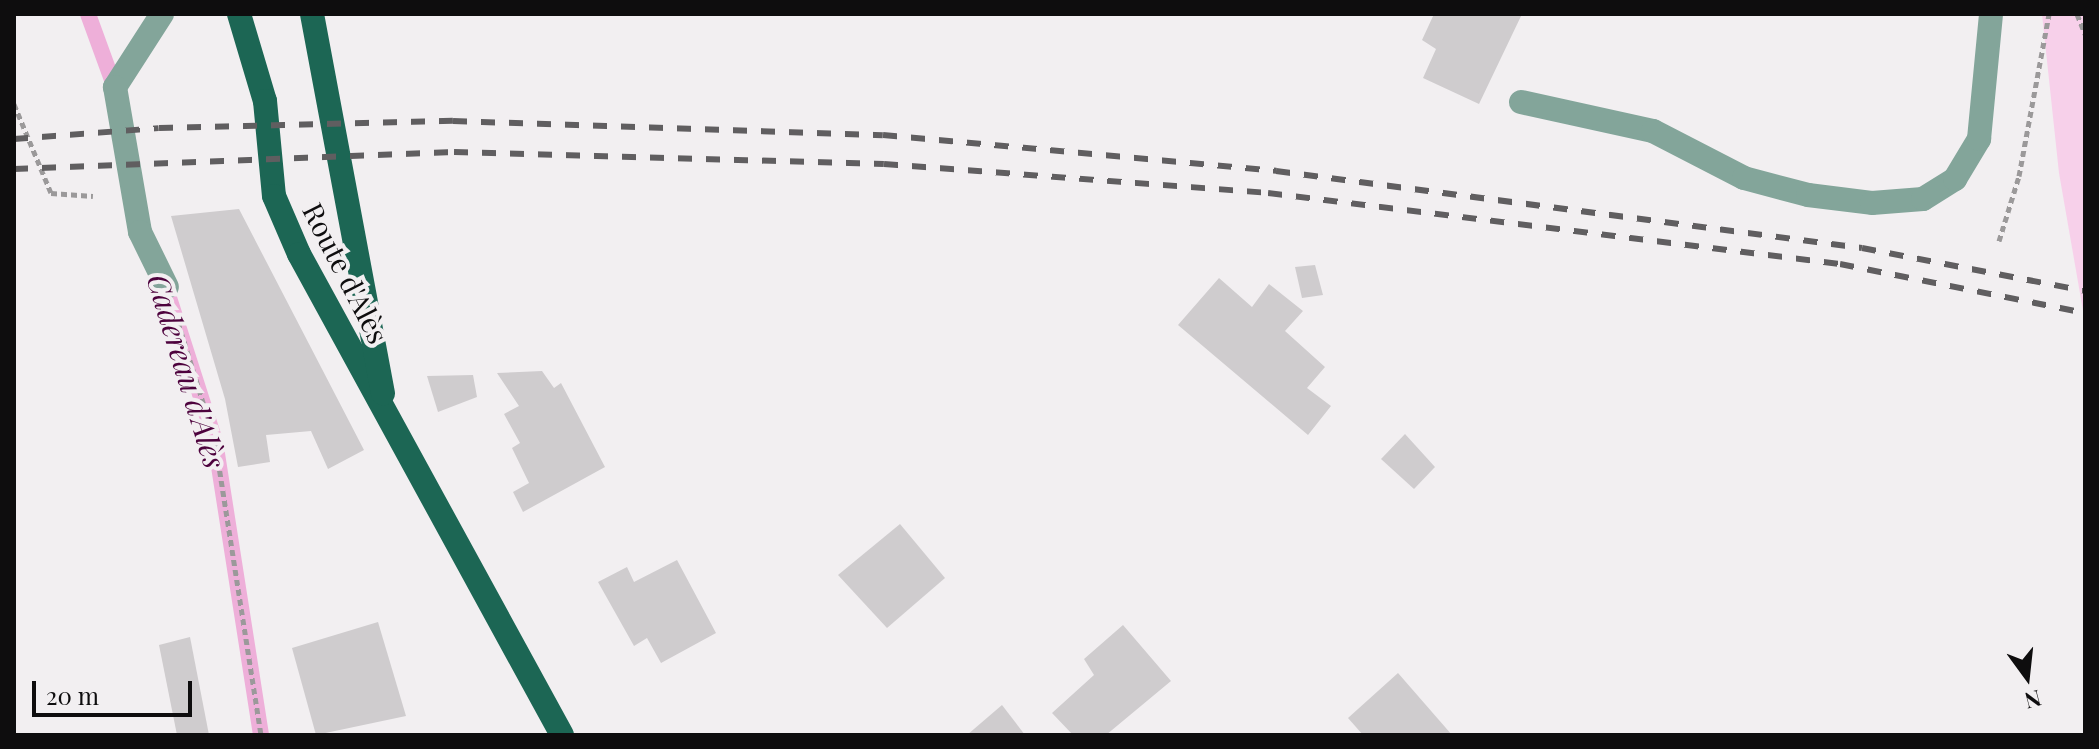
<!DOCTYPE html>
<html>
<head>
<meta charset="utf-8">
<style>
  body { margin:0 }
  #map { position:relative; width:2099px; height:749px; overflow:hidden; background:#f2eff1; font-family:"Playfair Display",serif }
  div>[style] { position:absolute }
  .green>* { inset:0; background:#f7d0ea }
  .stream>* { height:16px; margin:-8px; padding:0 8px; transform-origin:8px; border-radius:8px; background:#eeafd9 }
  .building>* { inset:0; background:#cfccce }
  .path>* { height:5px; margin-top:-2.5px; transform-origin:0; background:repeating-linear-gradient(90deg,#9b999a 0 6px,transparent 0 10px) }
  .minor>* { height:24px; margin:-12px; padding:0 12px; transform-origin:12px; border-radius:12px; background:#83a59a }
  .major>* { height:24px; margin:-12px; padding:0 12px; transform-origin:12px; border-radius:12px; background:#1c6654 }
  .rail>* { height:6px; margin-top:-3px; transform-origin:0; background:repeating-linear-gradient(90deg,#605e60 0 14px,transparent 0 28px) }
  span { translate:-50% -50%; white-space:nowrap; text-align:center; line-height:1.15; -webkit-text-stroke:8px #f2eff1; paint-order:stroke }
  .street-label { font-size:28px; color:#0e0d0e }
  .water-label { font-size:30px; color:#4d023d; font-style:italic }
  .frame { position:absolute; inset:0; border:16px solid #0e0d0e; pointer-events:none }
  .north { position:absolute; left:1987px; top:637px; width:80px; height:80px; -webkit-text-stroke:6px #f2eff1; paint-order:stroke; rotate:165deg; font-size:22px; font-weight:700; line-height:32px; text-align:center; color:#0e0d0e }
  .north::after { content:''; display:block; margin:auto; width:28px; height:36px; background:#0e0d0e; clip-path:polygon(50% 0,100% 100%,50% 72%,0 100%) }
  .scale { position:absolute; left:32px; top:681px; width:160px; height:36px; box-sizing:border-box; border:4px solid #0e0d0e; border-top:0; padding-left:10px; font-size:24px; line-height:28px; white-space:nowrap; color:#0e0d0e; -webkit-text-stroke:6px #f2eff1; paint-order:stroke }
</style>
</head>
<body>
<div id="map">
  <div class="green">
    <div style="clip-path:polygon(2042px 14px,2085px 14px,2085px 322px,2059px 173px)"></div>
  </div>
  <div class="stream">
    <div style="left:88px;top:14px;width:82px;rotate:70deg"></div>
    <div style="left:163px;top:279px;width:170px;rotate:72.2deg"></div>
    <div style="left:215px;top:441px;width:298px;rotate:81.1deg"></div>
  </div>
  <div class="building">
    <div style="clip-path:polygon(1434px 14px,1522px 14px,1479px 104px,1423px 78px,1436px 49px,1422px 40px)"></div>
    <div style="clip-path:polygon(239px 209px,364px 450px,328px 469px,311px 431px,266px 435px,270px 462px,238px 467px,225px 399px,171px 216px)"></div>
    <div style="clip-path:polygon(1315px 265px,1323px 295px,1302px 298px,1295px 267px)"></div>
    <div style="clip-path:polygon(1219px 278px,1252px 307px,1269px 284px,1303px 311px,1285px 331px,1325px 367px,1307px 388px,1331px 406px,1308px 435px,1178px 325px)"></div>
    <div style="clip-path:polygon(542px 371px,554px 388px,561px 383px,605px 467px,523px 512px,513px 492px,529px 483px,512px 448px,520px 443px,504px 414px,519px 406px,497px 373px)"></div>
    <div style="clip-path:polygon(473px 375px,477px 397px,438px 412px,427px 376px)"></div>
    <div style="clip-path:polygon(1405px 434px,1435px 467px,1414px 489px,1381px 459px)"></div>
    <div style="clip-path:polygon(900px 524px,945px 578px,887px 628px,838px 575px)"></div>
    <div style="clip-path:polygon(677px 560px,716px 633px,661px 663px,647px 638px,634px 646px,598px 582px,627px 567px,634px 582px)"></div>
    <div style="clip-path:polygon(378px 622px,406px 716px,316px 735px,292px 648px)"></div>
    <div style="clip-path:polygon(1123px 625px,1171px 681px,1106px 735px,1073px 735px,1052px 713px,1094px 675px,1084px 659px)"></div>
    <div style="clip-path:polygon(190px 637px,209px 735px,177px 735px,159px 645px)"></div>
    <div style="clip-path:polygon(1398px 673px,1452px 735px,1363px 735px,1348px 718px)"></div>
    <div style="clip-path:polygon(1002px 705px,1025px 735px,967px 735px)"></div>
  </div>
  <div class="path">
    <div style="left:2077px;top:14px;width:22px;rotate:68deg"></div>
    <div style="left:14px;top:104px;width:96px;rotate:67.4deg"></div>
    <div style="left:51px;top:193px;width:42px;rotate:4.1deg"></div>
    <div style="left:1999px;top:241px;width:68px;rotate:-72.9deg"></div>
    <div style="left:2019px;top:176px;width:165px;rotate:-79.5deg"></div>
    <div style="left:178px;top:322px;width:125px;rotate:72.7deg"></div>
    <div style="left:215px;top:441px;width:298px;rotate:81.1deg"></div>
  </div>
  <div class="minor">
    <div style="left:162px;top:14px;width:87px;rotate:122.8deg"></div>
    <div style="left:115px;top:87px;width:147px;rotate:80.2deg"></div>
    <div style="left:140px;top:232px;width:61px;rotate:63.9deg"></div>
    <div style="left:1521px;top:102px;width:135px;rotate:12.4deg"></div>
    <div style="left:1653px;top:131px;width:102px;rotate:27.3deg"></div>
    <div style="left:1744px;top:178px;width:66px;rotate:14.9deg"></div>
    <div style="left:1808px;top:195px;width:64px;rotate:7.1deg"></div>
    <div style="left:1872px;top:203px;width:51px;rotate:-4.5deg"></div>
    <div style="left:1923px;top:199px;width:38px;rotate:-32deg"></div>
    <div style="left:1955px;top:179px;width:47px;rotate:-59deg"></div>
    <div style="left:1979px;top:139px;width:126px;rotate:-84.5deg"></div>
  </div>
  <div class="major">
    <div style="left:239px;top:14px;width:91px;rotate:73.4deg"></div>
    <div style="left:265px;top:101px;width:95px;rotate:84.6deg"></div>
    <div style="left:274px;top:196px;width:63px;rotate:66.7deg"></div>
    <div style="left:299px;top:254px;width:548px;rotate:61.33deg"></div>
    <div style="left:312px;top:14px;width:386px;rotate:79.4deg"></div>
  </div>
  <div class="rail">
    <div style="left:14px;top:139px;width:145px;rotate:-4.3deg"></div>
    <div style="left:159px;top:128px;width:294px;rotate:-1.4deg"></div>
    <div style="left:453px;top:121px;width:430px;rotate:1.9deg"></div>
    <div style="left:883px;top:135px;width:395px;rotate:5.2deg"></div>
    <div style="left:1276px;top:171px;width:591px;rotate:7.49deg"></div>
    <div style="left:1862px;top:248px;width:227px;rotate:10.9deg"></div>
    <div style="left:14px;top:169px;width:440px;rotate:-2.2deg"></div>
    <div style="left:454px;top:152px;width:430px;rotate:1.6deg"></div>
    <div style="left:884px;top:164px;width:385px;rotate:4.3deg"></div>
    <div style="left:1268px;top:193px;width:576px;rotate:7.08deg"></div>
    <div style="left:1840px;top:264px;width:250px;rotate:11.3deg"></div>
  </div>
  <div class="street-label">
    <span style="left:346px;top:273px;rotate:63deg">Route d'Alès</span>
  </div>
  <div class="water-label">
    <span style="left:187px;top:371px;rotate:73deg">Cadereau d'Alès</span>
  </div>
  <div class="frame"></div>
  <div class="north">N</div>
  <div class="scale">20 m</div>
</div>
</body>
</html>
